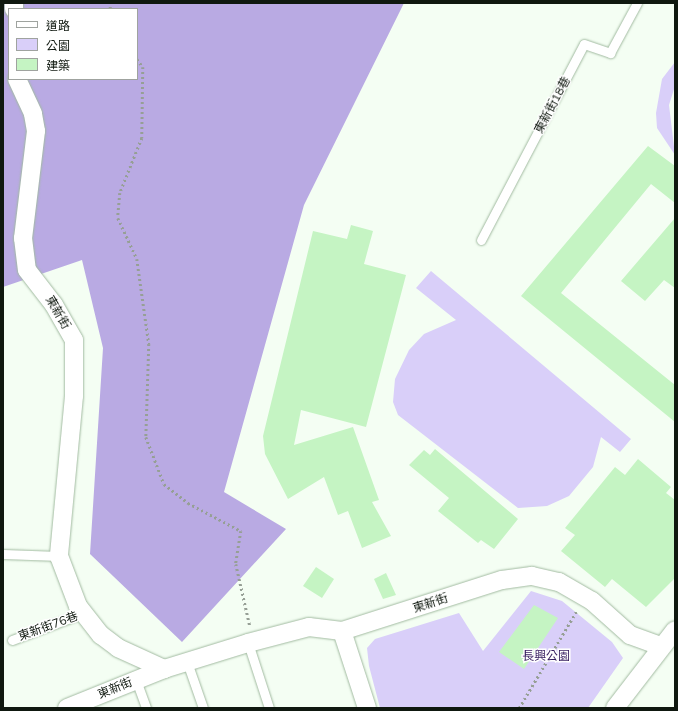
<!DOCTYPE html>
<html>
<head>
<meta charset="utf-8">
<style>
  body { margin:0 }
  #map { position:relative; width:678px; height:711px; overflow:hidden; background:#f4fef3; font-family:Mulish,"Noto Sans TC",sans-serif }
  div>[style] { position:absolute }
  .green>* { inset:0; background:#d9cff9 }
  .forest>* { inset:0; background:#b9aae3 }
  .building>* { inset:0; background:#c5f4c3 }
  .path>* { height:2.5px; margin-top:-1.25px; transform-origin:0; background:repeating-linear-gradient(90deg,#969f95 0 2px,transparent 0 5px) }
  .roads { filter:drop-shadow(0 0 1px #a2bba1) drop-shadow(0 0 1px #a2bba1) }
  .lane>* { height:9px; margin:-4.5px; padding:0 4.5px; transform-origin:4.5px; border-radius:4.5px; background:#fff }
  .street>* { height:18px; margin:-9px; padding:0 9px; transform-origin:9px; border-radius:9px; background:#fff }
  span { translate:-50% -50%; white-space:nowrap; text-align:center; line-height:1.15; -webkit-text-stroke:3px #fff; paint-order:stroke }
  .street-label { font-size:12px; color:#0f180f }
  .park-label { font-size:12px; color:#341c5d }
  .frame { position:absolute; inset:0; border:4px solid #0f180f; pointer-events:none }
  .legend { position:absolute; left:8px; top:8px; width:130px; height:72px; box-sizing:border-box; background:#fff; border:1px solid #9fa39f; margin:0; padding:5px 7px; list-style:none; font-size:12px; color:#0f180f }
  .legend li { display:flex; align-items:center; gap:8px; height:20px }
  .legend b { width:20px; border:1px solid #9fa39f }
</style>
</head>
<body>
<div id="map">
  <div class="green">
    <div style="clip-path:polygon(675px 62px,675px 86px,669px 105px,675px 155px,657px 128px,656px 113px,662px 79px)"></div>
    <div style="clip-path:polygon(431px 271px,631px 439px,620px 452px,601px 437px,593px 467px,569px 496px,547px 506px,518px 508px,398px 415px,393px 402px,395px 379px,409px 350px,424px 334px,456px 320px,416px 288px)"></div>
    <div style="clip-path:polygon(531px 591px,562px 601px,612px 642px,623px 658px,588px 708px,380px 708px,369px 666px,367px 648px,375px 639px,459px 613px,483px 651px)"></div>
  </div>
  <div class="forest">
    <div style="clip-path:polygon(evenodd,3px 3px,404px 3px,304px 205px,224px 492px,286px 529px,182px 642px,90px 554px,103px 348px,82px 260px,3px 287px,3px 3px,9px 9px,137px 9px,137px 79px,9px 79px,9px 9px)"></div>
  </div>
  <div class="building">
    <div style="clip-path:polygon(648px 146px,675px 166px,675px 203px,651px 184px,561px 293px,675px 385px,675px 422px,521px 296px)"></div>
    <div style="clip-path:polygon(675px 218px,675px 288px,664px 280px,645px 301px,621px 281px)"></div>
    <div style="clip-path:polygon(351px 225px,373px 231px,364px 264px,406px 275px,366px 427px,301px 410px,294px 445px,353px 427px,379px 500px,372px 502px,391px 536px,362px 548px,348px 511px,338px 515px,324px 477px,288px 499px,265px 454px,263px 436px,313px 231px,347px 239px)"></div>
    <div style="clip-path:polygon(435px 449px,518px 519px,494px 549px,481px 540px,478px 543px,438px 511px,449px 498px,409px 465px,424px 450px,430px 455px)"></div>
    <div style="clip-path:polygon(638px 459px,671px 487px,666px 493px,675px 500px,675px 578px,646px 607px,612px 579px,605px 587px,561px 551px,575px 535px,565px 528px,615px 467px,625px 475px)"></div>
    <div style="clip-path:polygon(316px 567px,334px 579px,322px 598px,303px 586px)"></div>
    <div style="clip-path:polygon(386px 573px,396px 595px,383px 599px,374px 579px)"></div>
    <div style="clip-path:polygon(534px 605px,558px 618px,524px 669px,499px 652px)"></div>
  </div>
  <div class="path">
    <div style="left:110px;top:9px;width:6px;rotate:-90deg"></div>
    <div style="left:137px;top:59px;width:10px;rotate:53deg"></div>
    <div style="left:143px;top:67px;width:71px;rotate:90.8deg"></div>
    <div style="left:142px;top:138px;width:59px;rotate:111.8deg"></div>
    <div style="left:120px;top:193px;width:25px;rotate:95deg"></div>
    <div style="left:118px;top:218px;width:45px;rotate:65.1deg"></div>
    <div style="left:137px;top:259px;width:86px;rotate:82deg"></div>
    <div style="left:149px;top:344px;width:93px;rotate:91.8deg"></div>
    <div style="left:146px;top:437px;width:50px;rotate:69deg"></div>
    <div style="left:164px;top:484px;width:31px;rotate:38deg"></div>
    <div style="left:188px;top:503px;width:60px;rotate:27.8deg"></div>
    <div style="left:241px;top:531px;width:33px;rotate:99deg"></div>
    <div style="left:236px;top:564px;width:64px;rotate:77.3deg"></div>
    <div style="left:519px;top:708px;width:112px;rotate:-59.3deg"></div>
  </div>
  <div class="roads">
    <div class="lane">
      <div style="left:481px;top:240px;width:221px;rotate:-62.3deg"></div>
      <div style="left:584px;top:44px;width:28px;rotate:19deg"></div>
      <div style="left:610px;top:53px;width:57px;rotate:-61.6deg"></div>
      <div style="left:3px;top:554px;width:56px;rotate:2deg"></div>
      <div style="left:12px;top:640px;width:77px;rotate:-20.6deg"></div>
      <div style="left:248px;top:643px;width:68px;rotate:72.1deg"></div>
      <div style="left:187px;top:662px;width:49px;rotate:70.8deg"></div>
      <div style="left:136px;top:680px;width:30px;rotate:70deg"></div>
    </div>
    <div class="street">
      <div style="left:14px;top:9px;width:6px;rotate:-90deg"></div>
      <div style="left:17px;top:79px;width:38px;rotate:65deg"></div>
      <div style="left:33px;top:114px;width:17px;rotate:80deg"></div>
      <div style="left:36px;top:131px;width:108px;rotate:96.9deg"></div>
      <div style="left:23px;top:238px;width:32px;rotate:83deg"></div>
      <div style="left:27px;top:270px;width:44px;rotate:52.4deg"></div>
      <div style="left:54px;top:305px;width:40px;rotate:60.3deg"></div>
      <div style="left:74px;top:340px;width:56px;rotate:90deg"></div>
      <div style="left:74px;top:396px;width:161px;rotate:95.4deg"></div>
      <div style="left:59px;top:556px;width:53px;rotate:69.2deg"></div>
      <div style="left:78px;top:606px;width:37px;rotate:52deg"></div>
      <div style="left:101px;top:635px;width:21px;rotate:37deg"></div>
      <div style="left:118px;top:648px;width:51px;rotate:24.5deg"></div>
      <div style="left:342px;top:631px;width:81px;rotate:72deg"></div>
      <div style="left:67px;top:708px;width:105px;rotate:-21.9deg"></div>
      <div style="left:164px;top:669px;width:88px;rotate:-17.2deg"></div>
      <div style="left:248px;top:643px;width:63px;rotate:-14.7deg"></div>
      <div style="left:309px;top:627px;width:33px;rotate:7deg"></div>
      <div style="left:342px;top:631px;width:168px;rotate:-17.7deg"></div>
      <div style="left:502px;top:580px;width:30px;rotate:-8deg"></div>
      <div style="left:532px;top:576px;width:28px;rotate:13deg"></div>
      <div style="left:559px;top:582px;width:38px;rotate:30deg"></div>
      <div style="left:592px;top:601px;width:51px;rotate:41.8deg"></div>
      <div style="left:630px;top:635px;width:33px;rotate:20deg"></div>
      <div style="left:615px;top:708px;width:98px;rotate:-52.4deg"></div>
    </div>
  </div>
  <div class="street-label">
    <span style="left:552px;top:105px;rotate:-62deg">東新街18巷</span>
    <span style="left:58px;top:312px;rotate:60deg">東新街</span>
    <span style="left:430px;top:603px;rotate:-18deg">東新街</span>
    <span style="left:48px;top:626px;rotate:-20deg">東新街76巷</span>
    <span style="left:115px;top:688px;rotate:-22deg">東新街</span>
  </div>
  <div class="park-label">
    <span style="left:546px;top:656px">長興公園</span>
  </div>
  <div class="frame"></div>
  <ul class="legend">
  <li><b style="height:5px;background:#fff"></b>道路</li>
  <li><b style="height:11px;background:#d9cff9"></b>公園</li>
  <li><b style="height:11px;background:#c5f4c3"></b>建築</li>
  </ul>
</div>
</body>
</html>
